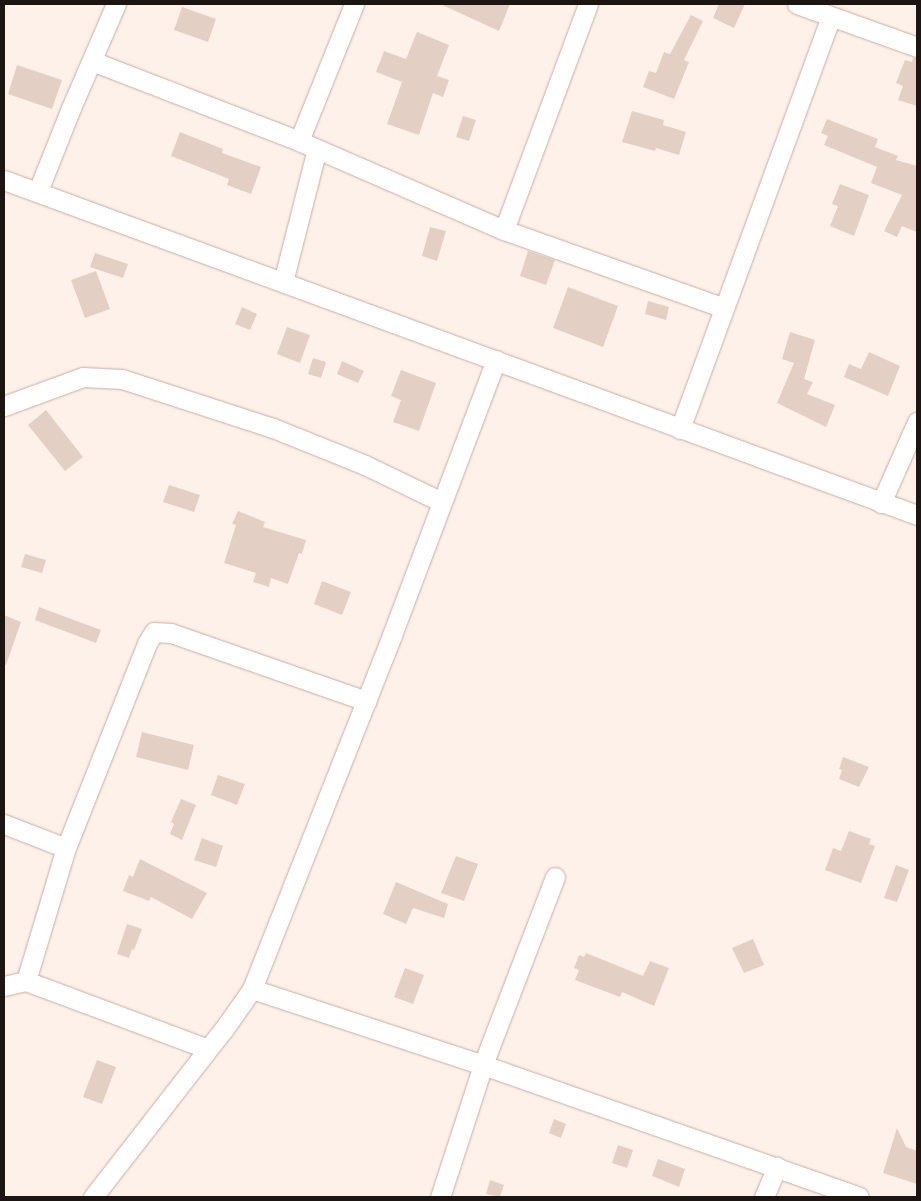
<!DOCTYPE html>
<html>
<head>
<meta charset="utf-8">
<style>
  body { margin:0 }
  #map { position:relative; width:921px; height:1201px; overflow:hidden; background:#fef1ea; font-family:Rubik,sans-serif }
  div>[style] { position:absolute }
  .building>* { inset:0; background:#e4cfc4 }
  .roads { filter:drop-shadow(0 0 1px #c4afa4) drop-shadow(0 0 1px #c4afa4) }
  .minor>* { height:19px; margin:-9.5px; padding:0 9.5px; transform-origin:9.5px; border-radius:9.5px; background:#fff }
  span { translate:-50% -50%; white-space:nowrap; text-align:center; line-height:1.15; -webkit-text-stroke:4px #fff; paint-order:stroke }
  .frame { position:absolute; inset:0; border:5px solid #1d1512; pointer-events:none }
</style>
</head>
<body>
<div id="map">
  <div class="building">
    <div style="clip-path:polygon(440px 4px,510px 4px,499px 31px)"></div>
    <div style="clip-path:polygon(719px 4px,745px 4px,734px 28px,713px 18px)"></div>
    <div style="clip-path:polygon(182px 7px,216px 19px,208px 42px,174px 30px)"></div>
    <div style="clip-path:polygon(691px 15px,703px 21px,684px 60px,689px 62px,674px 99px,643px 87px,649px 71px,656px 73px,664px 52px,670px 54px)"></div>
    <div style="clip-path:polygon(417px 32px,449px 45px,437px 76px,449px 80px,443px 97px,433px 93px,419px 135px,387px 124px,402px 82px,376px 72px,384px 51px,406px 59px)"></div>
    <div style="clip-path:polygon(913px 58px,917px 58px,917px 106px,898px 100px,903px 86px,896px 83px,905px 60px,912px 62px)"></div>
    <div style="clip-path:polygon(17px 65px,62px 80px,52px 109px,8px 94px)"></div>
    <div style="clip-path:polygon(632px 111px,664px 120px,663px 125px,686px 132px,679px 155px,656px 148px,655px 151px,622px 142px)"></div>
    <div style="clip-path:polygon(463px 116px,476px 120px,469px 141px,456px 137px)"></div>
    <div style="clip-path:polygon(827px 119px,878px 139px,875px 147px,898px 156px,896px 160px,917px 166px,917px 232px,902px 226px,897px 237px,884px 231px,902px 195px,871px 183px,877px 167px,824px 145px,828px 136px,821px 133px)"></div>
    <div style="clip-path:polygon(180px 132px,223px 149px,222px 153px,261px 167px,251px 194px,227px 185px,229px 179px,171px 156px)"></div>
    <div style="clip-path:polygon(840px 184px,869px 195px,854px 236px,830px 226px,838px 206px,832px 204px)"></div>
    <div style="clip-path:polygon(430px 227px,446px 231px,437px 261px,422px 256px)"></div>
    <div style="clip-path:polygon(528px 251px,555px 260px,546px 285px,520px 276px)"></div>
    <div style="clip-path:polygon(95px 253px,128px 264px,123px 278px,90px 267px)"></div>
    <div style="clip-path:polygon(96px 271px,110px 309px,85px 318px,71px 280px)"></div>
    <div style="clip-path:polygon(568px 287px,618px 306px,603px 347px,553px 328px)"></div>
    <div style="clip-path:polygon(648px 301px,669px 307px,666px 320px,645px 314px)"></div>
    <div style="clip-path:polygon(242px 307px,257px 314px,250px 330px,235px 324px)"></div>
    <div style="clip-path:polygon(287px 327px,310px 335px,300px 363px,277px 354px)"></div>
    <div style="clip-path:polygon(790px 332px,815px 340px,804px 379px,813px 382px,807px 394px,835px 405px,826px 427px,777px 403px,794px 363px,782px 359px)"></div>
    <div style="clip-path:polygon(869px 352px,900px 366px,888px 396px,844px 377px,849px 364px,861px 369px)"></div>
    <div style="clip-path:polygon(313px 358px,326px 362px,321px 378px,308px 374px)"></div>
    <div style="clip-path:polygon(342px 361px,364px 371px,358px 383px,337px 374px)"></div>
    <div style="clip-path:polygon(401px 370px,436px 383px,419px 431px,393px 422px,401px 400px,391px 396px)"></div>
    <div style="clip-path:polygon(46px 410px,83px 457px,65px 471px,28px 425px)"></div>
    <div style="clip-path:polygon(169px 485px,200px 495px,194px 512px,163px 502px)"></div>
    <div style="clip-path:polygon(238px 511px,265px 522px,263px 527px,306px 540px,302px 554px,299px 553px,288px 584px,271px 578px,269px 587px,253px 582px,256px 573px,224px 563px,236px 525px,232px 524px)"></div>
    <div style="clip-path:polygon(25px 554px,46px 560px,42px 573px,21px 567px)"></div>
    <div style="clip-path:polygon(322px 581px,351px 592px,342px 615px,314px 604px)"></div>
    <div style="clip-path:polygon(39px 607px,101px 630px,96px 643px,35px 620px)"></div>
    <div style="clip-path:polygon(4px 615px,21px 622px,6px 665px,4px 665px)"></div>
    <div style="clip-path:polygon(142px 732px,194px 745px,188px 770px,136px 757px)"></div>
    <div style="clip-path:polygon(843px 757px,869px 767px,859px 787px,839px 779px,842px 770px,839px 769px)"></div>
    <div style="clip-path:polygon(218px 775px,245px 784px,237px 805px,211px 795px)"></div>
    <div style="clip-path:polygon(181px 799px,196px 805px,182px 840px,170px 834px,174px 824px,171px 822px)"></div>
    <div style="clip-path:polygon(849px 831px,871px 839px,869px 844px,875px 846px,861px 883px,825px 870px,833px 848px,841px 851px)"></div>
    <div style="clip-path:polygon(202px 838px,223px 846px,216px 867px,194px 860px)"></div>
    <div style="clip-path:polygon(456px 856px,478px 864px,464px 901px,441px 893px)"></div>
    <div style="clip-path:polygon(140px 859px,207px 893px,192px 919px,151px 897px,149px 901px,123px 891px,129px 875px,133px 877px)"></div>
    <div style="clip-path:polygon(896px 865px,909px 870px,897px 902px,884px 898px)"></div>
    <div style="clip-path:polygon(396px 882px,448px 904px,444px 918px,413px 908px,406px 924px,383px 914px)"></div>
    <div style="clip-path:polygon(127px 924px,142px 929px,134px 950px,132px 949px,129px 958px,117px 954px)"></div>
    <div style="clip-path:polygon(753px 939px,764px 965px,744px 973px,732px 948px)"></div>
    <div style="clip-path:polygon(586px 953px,643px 976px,650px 961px,669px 968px,654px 1006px,622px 992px,620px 997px,575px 980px,579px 970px,574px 968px,579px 955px,584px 957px)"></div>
    <div style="clip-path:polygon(405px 968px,424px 975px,413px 1004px,394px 997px)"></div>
    <div style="clip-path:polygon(97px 1060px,116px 1067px,102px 1104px,83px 1097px)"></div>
    <div style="clip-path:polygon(554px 1119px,566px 1124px,561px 1138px,549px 1133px)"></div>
    <div style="clip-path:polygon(897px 1128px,906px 1147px,917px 1151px,917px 1184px,883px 1173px)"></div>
    <div style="clip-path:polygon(618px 1145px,633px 1150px,627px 1168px,612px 1163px)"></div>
    <div style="clip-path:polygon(658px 1159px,685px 1169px,679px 1187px,652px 1176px)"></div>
    <div style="clip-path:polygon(490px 1180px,504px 1185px,500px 1197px,486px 1194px)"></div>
  </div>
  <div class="roads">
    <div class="minor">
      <div style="left:797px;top:4px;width:127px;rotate:19.7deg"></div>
      <div style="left:92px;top:61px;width:222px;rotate:21.1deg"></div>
      <div style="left:299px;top:141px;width:223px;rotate:23.5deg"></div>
      <div style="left:504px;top:230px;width:233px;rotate:19.5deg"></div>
      <div style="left:299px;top:141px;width:148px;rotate:-68.1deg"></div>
      <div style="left:4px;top:180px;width:973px;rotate:20.15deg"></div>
      <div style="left:38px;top:191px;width:89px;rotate:-68.3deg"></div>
      <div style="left:71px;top:108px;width:113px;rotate:-66.6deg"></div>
      <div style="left:504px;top:230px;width:241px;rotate:-69.6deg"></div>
      <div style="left:283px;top:282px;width:137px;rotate:-75.7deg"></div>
      <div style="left:4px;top:406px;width:84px;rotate:-20.2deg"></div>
      <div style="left:83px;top:377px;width:39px;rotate:3deg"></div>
      <div style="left:122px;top:379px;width:159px;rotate:18deg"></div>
      <div style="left:273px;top:428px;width:99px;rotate:21.9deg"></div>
      <div style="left:365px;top:465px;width:85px;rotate:25.7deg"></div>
      <div style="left:680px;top:429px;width:439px;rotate:-69.9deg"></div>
      <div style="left:881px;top:503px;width:89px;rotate:-66deg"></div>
      <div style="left:4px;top:824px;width:66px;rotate:21.2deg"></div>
      <div style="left:555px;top:877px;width:201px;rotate:111deg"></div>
      <div style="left:483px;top:1065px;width:398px;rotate:19.3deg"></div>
      <div style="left:26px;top:981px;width:139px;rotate:-73.3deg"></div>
      <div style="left:66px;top:848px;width:220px;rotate:-68.4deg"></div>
      <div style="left:147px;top:643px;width:13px;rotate:-58deg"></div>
      <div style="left:154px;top:632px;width:17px;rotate:3deg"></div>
      <div style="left:171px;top:633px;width:207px;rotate:19.2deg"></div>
      <div style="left:4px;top:986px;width:23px;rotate:-13deg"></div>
      <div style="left:26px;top:981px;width:194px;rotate:20.5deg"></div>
      <div style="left:252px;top:989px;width:243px;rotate:18.2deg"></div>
      <div style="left:483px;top:1065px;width:139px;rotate:108deg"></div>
      <div style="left:93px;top:1197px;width:213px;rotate:-52.1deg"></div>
      <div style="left:224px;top:1029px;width:49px;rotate:-55deg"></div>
      <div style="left:252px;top:989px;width:381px;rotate:-68.4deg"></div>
      <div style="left:392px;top:635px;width:294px;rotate:-69.3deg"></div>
      <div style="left:764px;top:1197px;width:33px;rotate:-67deg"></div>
    </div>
  </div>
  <div class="frame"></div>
</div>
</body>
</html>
